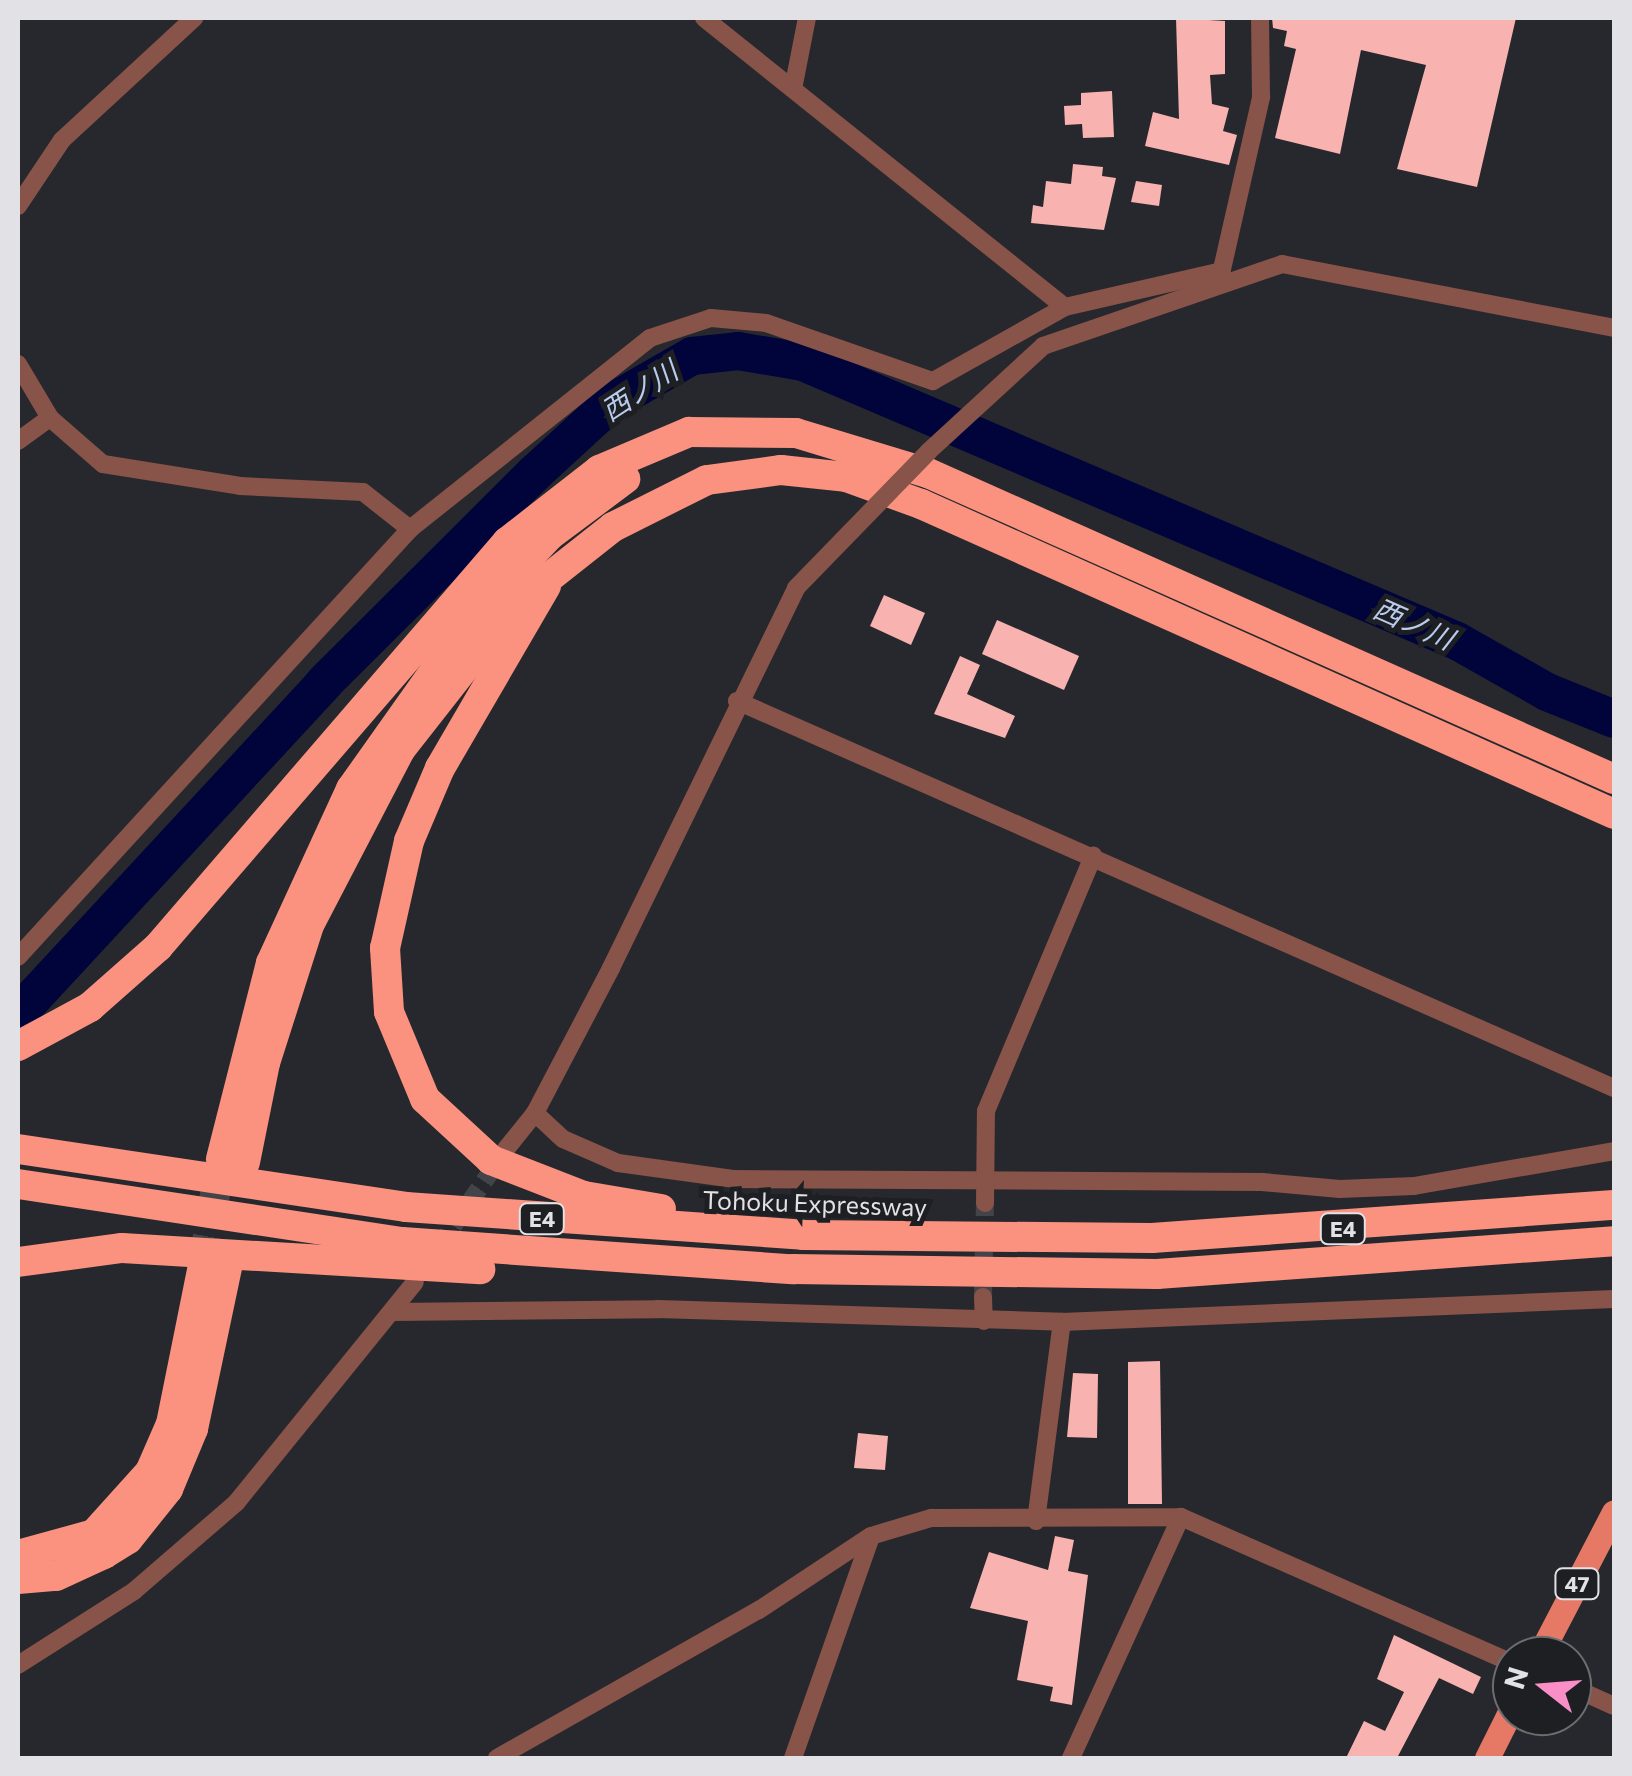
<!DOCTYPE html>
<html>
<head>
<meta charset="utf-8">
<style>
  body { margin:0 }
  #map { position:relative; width:1632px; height:1776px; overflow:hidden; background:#27282d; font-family:Commissioner,"Noto Sans JP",sans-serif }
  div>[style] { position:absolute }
  .river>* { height:38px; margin:-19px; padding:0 19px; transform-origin:19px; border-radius:19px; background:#00043b }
  .building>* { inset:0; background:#f8b2af }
  .street-tunnel>* { height:18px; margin-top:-9px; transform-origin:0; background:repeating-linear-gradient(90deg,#434449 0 18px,transparent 0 27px) }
  .highway-tunnel>* { height:30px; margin-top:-15px; transform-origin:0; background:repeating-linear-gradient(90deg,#434449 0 30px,transparent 0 45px) }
  .street>* { height:18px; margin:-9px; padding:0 9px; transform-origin:9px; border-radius:9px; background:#885348 }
  .primary>* { height:25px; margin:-12.5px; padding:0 12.5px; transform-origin:12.5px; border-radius:12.5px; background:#e57965 }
  .highway>* { height:30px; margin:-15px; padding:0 15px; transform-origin:15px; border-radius:15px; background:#fb927f }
  .street-bridge>* { height:18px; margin:-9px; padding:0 9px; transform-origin:9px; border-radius:9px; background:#885348 }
  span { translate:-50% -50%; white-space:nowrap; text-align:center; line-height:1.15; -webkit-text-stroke:10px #1e1f23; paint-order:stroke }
  .shield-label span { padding:2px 8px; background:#1e1f23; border:2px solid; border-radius:8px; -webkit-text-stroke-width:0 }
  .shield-label { font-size:22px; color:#e2e2e6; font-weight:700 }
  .street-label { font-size:25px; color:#e2e2e6 }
  .water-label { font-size:28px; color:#b9cbef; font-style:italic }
  .frame { position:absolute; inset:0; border:20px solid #e2e2e6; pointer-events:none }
  .north { position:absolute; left:1492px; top:1636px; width:100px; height:100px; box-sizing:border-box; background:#1e1f23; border:2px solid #6c6d71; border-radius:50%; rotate:287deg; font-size:28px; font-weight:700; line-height:40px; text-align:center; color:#e2e2e6 }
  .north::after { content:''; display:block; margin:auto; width:35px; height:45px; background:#fa8fc8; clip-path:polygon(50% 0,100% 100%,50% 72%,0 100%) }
</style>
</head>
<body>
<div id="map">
  <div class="river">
    <div style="left:18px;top:1014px;width:451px;rotate:-47.2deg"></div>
    <div style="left:324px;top:683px;width:299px;rotate:-44.9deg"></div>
    <div style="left:536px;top:472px;width:103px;rotate:-42.6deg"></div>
    <div style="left:612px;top:402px;width:92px;rotate:-29.9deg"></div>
    <div style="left:692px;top:356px;width:46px;rotate:-6.2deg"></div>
    <div style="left:738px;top:351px;width:66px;rotate:9.6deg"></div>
    <div style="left:803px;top:362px;width:711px;rotate:23.1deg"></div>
    <div style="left:1457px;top:641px;width:103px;rotate:29.5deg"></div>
    <div style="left:1547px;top:692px;width:72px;rotate:21.9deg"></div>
  </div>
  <div class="building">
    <div style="clip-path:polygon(1176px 18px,1225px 21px,1225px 74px,1210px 75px,1212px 104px,1229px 108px,1223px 131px,1237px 135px,1229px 165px,1145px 146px,1153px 112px,1179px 119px)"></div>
    <div style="clip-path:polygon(1272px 18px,1516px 18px,1477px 187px,1397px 169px,1426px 65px,1361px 50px,1340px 154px,1275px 138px,1296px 49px,1284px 46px,1287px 31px,1273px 28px)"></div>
    <div style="clip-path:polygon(1112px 91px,1114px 137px,1083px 138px,1082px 124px,1065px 125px,1064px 106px,1081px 105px,1081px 93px)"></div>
    <div style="clip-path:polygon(1073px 164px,1103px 167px,1102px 176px,1116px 178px,1104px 230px,1031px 223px,1033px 205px,1043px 207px,1046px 181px,1071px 184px)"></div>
    <div style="clip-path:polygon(1136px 181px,1162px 185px,1159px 206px,1131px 202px)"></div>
    <div style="clip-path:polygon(884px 595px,925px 613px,911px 645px,870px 626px)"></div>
    <div style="clip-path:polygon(997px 620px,1079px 656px,1064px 690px,982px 654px)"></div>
    <div style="clip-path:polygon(960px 656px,980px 665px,967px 694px,1015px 716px,1005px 738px,934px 714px)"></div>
    <div style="clip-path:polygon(1160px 1361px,1162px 1504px,1128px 1504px,1128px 1362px)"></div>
    <div style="clip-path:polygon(1073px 1373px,1098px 1374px,1097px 1438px,1067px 1437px)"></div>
    <div style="clip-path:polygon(858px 1433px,888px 1436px,885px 1470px,854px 1468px)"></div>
    <div style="clip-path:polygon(1055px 1536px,1074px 1540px,1068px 1571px,1088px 1575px,1072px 1705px,1050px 1701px,1053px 1687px,1017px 1680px,1028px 1621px,970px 1608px,989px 1552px,1048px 1570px)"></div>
    <div style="clip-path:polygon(1394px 1635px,1481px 1677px,1473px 1694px,1439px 1678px,1397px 1758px,1346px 1758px,1364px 1721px,1385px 1731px,1404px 1692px,1377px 1679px)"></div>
  </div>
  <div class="street-tunnel">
    <div style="left:438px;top:1248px;width:109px;rotate:-55.4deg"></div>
    <div style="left:983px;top:1297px;width:94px;rotate:-88.8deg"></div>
  </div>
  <div class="highway-tunnel">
    <div style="left:203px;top:1266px;width:109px;rotate:-80.5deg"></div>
  </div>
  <div class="street">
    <div style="left:704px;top:18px;width:462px;rotate:38.7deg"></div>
    <div style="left:794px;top:84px;width:67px;rotate:-78.9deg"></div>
    <div style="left:18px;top:206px;width:79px;rotate:-56.3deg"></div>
    <div style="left:62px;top:140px;width:180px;rotate:-42.7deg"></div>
    <div style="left:1220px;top:278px;width:186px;rotate:-77.2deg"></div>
    <div style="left:1261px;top:97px;width:79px;rotate:-90.7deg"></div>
    <div style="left:18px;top:364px;width:63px;rotate:59.3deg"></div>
    <div style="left:50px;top:418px;width:70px;rotate:41deg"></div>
    <div style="left:103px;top:464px;width:139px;rotate:9.1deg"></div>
    <div style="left:240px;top:486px;width:123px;rotate:2.8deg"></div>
    <div style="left:363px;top:492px;width:60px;rotate:38.2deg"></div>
    <div style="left:18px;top:441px;width:39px;rotate:-36deg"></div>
    <div style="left:929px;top:451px;width:155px;rotate:-42.6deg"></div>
    <div style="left:1043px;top:346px;width:253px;rotate:-18.9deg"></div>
    <div style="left:1282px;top:264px;width:338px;rotate:10.9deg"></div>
    <div style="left:737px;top:701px;width:959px;rotate:23.81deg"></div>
    <div style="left:18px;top:957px;width:580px;rotate:-47.51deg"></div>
    <div style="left:410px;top:529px;width:307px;rotate:-38.5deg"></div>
    <div style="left:650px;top:338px;width:64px;rotate:-18.2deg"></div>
    <div style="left:711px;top:318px;width:55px;rotate:5.2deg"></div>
    <div style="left:766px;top:323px;width:177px;rotate:19.2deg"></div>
    <div style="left:933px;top:381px;width:151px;rotate:-29.3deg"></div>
    <div style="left:1065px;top:307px;width:161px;rotate:-12.9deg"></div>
    <div style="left:535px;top:1113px;width:38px;rotate:43deg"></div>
    <div style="left:563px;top:1139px;width:60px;rotate:23.6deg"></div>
    <div style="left:618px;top:1163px;width:116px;rotate:7.9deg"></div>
    <div style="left:733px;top:1179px;width:529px;rotate:0.32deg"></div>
    <div style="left:1262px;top:1182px;width:78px;rotate:5.1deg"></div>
    <div style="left:1340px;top:1189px;width:74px;rotate:-2.3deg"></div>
    <div style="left:1414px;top:1186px;width:203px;rotate:-9.9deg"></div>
    <div style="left:506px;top:1149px;width:46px;rotate:-51.1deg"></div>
    <div style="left:535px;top:1113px;width:164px;rotate:-62.3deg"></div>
    <div style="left:611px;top:968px;width:423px;rotate:-64deg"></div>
    <div style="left:985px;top:1203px;width:92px;rotate:-89.4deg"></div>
    <div style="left:986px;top:1111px;width:277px;rotate:-67.2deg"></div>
    <div style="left:983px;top:1297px;width:24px;rotate:88deg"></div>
    <div style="left:392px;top:1312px;width:266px;rotate:-0.6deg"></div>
    <div style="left:658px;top:1309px;width:404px;rotate:1.8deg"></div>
    <div style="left:1062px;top:1322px;width:552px;rotate:-2.39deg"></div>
    <div style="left:1036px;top:1521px;width:201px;rotate:-82.6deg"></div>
    <div style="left:18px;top:1665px;width:138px;rotate:-32.5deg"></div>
    <div style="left:134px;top:1591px;width:135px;rotate:-40.8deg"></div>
    <div style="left:236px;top:1503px;width:284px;rotate:-51deg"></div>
    <div style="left:1572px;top:1687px;width:46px;rotate:24.3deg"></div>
    <div style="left:497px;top:1758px;width:301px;rotate:-29.5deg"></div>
    <div style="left:759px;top:1610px;width:134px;rotate:-33.5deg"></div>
    <div style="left:871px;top:1536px;width:63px;rotate:-16.7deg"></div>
    <div style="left:931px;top:1518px;width:250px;rotate:-0.2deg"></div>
    <div style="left:1181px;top:1517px;width:362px;rotate:23.8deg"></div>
    <div style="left:793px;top:1758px;width:235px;rotate:-70.6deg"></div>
    <div style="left:1071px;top:1758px;width:265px;rotate:-65.5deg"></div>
  </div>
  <div class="primary">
    <div style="left:1539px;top:1656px;width:162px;rotate:-62.5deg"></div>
    <div style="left:1487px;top:1758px;width:56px;rotate:-63.4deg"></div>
  </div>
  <div class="highway">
    <div style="left:546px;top:586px;width:211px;rotate:120.2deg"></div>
    <div style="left:440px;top:768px;width:79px;rotate:113deg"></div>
    <div style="left:409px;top:841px;width:110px;rotate:102.6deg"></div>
    <div style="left:385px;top:948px;width:64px;rotate:86.4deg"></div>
    <div style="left:389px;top:1012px;width:94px;rotate:67.5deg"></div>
    <div style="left:425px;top:1099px;width:90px;rotate:42.7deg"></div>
    <div style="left:491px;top:1160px;width:100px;rotate:21.2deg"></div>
    <div style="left:584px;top:1196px;width:78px;rotate:9.6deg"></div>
    <div style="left:18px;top:1046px;width:82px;rotate:-28.4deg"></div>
    <div style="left:90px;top:1007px;width:91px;rotate:-41.4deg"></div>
    <div style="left:158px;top:947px;width:535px;rotate:-49.25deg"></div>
    <div style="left:507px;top:542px;width:117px;rotate:-38deg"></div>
    <div style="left:599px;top:470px;width:98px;rotate:-22.9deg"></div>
    <div style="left:689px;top:432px;width:107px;rotate:0.5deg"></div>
    <div style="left:796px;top:433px;width:138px;rotate:16.9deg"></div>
    <div style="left:928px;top:473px;width:751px;rotate:24.04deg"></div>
    <div style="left:18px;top:1149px;width:392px;rotate:8.5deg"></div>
    <div style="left:406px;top:1207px;width:398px;rotate:4deg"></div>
    <div style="left:803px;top:1235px;width:349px;rotate:0.5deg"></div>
    <div style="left:1152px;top:1238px;width:463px;rotate:-4.1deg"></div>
    <div style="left:221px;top:1159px;width:202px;rotate:-75.7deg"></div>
    <div style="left:271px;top:963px;width:192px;rotate:-65.3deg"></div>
    <div style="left:351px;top:789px;width:214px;rotate:-54.7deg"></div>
    <div style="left:475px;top:614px;width:109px;rotate:-46.5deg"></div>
    <div style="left:550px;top:535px;width:94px;rotate:-36.7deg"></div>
    <div style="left:245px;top:1162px;width:101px;rotate:-78.6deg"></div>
    <div style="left:265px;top:1063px;width:145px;rotate:-72.3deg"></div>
    <div style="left:309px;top:925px;width:197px;rotate:-62.5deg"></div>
    <div style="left:400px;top:750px;width:183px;rotate:-51.9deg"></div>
    <div style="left:513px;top:606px;width:127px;rotate:-38.3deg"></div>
    <div style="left:613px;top:527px;width:105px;rotate:-26.6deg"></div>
    <div style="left:707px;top:480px;width:75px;rotate:-7.7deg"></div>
    <div style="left:781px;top:470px;width:65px;rotate:6.1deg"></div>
    <div style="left:846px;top:477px;width:80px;rotate:19.8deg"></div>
    <div style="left:921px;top:504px;width:759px;rotate:24.1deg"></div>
    <div style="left:18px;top:1184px;width:388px;rotate:8.6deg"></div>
    <div style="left:402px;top:1242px;width:392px;rotate:4deg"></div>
    <div style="left:793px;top:1269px;width:364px;rotate:0.8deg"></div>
    <div style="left:1157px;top:1274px;width:458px;rotate:-4.1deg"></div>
    <div style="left:18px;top:1262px;width:105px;rotate:-7.7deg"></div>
    <div style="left:122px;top:1248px;width:359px;rotate:3.4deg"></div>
    <div style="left:18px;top:1555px;width:79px;rotate:-15.4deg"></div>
    <div style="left:94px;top:1534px;width:84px;rotate:-47.9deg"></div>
    <div style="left:150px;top:1472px;width:52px;rotate:-66.4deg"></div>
    <div style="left:171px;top:1424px;width:161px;rotate:-78.6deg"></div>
    <div style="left:18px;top:1579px;width:38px;rotate:-5deg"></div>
    <div style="left:56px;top:1576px;width:53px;rotate:-24.6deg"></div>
    <div style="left:104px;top:1554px;width:28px;rotate:-32deg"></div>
    <div style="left:128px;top:1539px;width:64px;rotate:-51.3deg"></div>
    <div style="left:168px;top:1489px;width:65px;rotate:-67.4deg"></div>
    <div style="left:193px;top:1429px;width:166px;rotate:-78.1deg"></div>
  </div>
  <div class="street-bridge">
    <div style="left:796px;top:588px;width:191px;rotate:-45.8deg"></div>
  </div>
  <div class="shield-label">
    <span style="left:542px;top:1219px">E4</span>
    <span style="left:1343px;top:1229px">E4</span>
    <span style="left:1577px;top:1584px">47</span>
  </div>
  <div class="street-label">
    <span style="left:815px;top:1203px;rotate:2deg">Tohoku Expressway</span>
  </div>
  <div class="water-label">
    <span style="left:639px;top:390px;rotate:-33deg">西ノ川</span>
    <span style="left:1414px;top:623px;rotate:24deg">西ノ川</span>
  </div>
  <div class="frame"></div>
  <div class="north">N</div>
</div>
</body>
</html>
